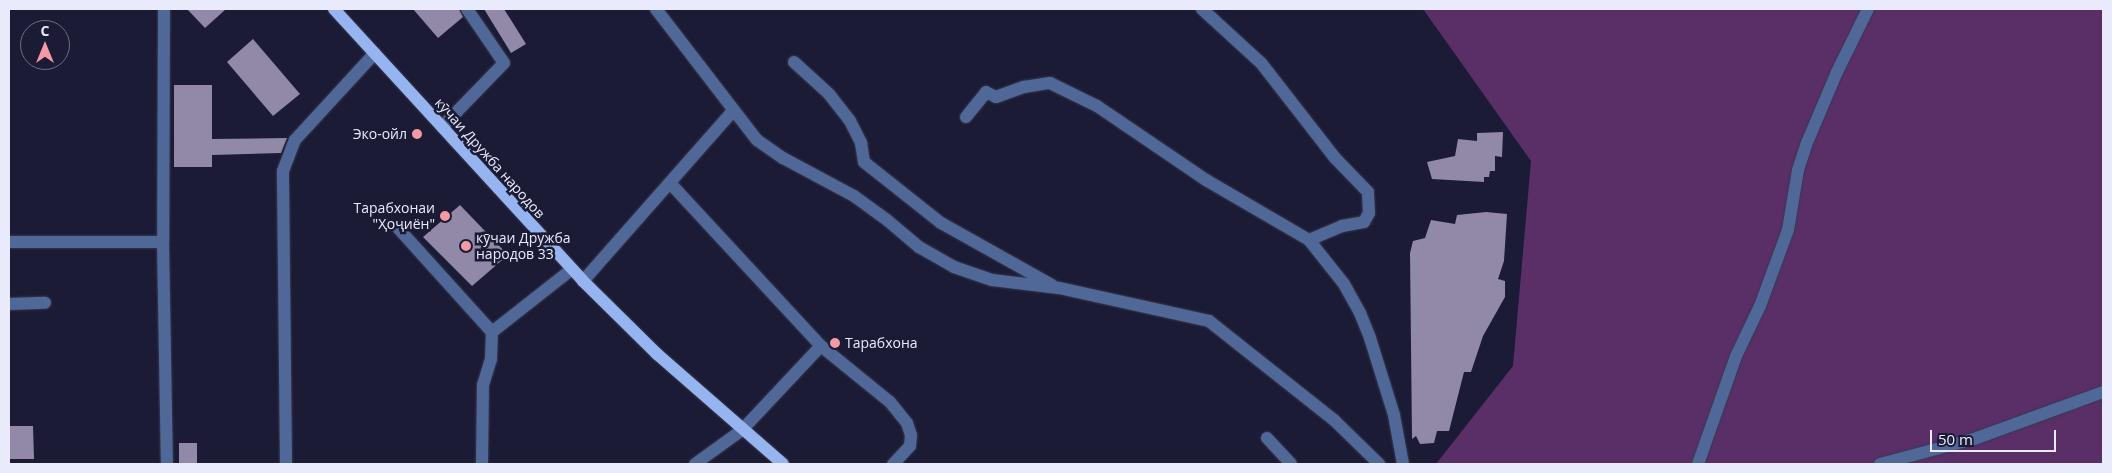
<!DOCTYPE html>
<html>
<head>
<meta charset="utf-8">
<style>
  body { margin:0 }
  #map { position:relative; width:2112px; height:473px; overflow:hidden; background:#1b1b35; font-family:"Open Sans",sans-serif }
  div>[style] { position:absolute }
  .green>* { inset:0; background:#5a2f68 }
  .building>* { inset:0; background:#9288a8 }
  .roads { filter:drop-shadow(0 0 1px #383851) drop-shadow(0 0 1px #383851) }
  .minor>* { height:12px; margin:-6px; padding:0 6px; transform-origin:6px; border-radius:6px; background:#506898 }
  .major>* { height:12px; margin:-6px; padding:0 6px; transform-origin:6px; border-radius:6px; background:#96b4f0 }
  .dots>* { width:14px; height:14px; translate:-50% -50%; box-sizing:border-box; border:2px solid #1b1b35; border-radius:50% }
  span { translate:-50% -50%; white-space:nowrap; text-align:center; line-height:1.15; -webkit-text-stroke:5px #1b1b35; paint-order:stroke }
  .poi-label { font-size:14px; color:#e9ebfd }
  .right { translate:-100% -50%; text-align:right }
  .left { translate:0 -50%; text-align:left }
  .street-label { font-size:14px; color:#e9ebfd }
  .frame { position:absolute; inset:0; border:10px solid #e9ebfd; pointer-events:none }
  .north { position:absolute; left:20px; top:20px; width:50px; height:50px; box-sizing:border-box; background:#1b1b35; border:1px solid #6d6e85; border-radius:50%; rotate:0deg; font-size:14px; font-weight:700; line-height:20px; text-align:center; color:#e9ebfd }
  .north::after { content:''; display:block; margin:auto; width:18px; height:22px; background:#f49aa5; clip-path:polygon(50% 0,100% 100%,50% 72%,0 100%) }
  .scale { position:absolute; left:1930px; top:430px; width:126px; height:22px; box-sizing:border-box; border:2px solid #e9ebfd; border-top:0; padding-left:6px; font-size:15px; line-height:18px; white-space:nowrap; color:#e9ebfd; -webkit-text-stroke:4px #1b1b35; paint-order:stroke }
</style>
</head>
<body>
<div id="map">
  <div class="green">
    <div style="clip-path:polygon(1423px 9px,2103px 9px,2103px 464px,1436px 464px,1513px 366px,1531px 161px)"></div>
  </div>
  <div class="building">
    <div style="clip-path:polygon(187px 9px,226px 9px,205px 28px)"></div>
    <div style="clip-path:polygon(413px 9px,459px 9px,463px 17px,438px 38px)"></div>
    <div style="clip-path:polygon(484px 9px,504px 9px,526px 44px,511px 53px)"></div>
    <div style="clip-path:polygon(253px 39px,300px 94px,273px 116px,227px 62px)"></div>
    <div style="clip-path:polygon(174px 85px,212px 85px,212px 139px,287px 138px,281px 153px,212px 155px,212px 167px,174px 167px)"></div>
    <div style="clip-path:polygon(1503px 132px,1502px 157px,1495px 156px,1495px 171px,1490px 171px,1489px 177px,1484px 177px,1484px 182px,1432px 179px,1427px 162px,1455px 156px,1458px 139px,1477px 141px,1477px 133px)"></div>
    <div style="clip-path:polygon(460px 205px,508px 255px,472px 286px,423px 237px)"></div>
    <div style="clip-path:polygon(1486px 212px,1507px 214px,1504px 261px,1498px 279px,1505px 281px,1505px 297px,1483px 336px,1471px 372px,1464px 372px,1449px 431px,1437px 431px,1434px 443px,1420px 444px,1416px 436px,1412px 439px,1410px 253px,1413px 241px,1425px 238px,1431px 220px,1455px 224px,1457px 215px)"></div>
    <div style="clip-path:polygon(9px 426px,33px 426px,34px 459px,9px 459px)"></div>
    <div style="clip-path:polygon(179px 443px,197px 443px,197px 464px,179px 464px)"></div>
  </div>
  <div class="roads">
    <div class="minor">
      <div style="left:164px;top:9px;width:233px;rotate:90.2deg"></div>
      <div style="left:163px;top:242px;width:222px;rotate:89deg"></div>
      <div style="left:656px;top:9px;width:165px;rotate:52.4deg"></div>
      <div style="left:757px;top:140px;width:32px;rotate:35deg"></div>
      <div style="left:783px;top:158px;width:81px;rotate:28.2deg"></div>
      <div style="left:854px;top:196px;width:41px;rotate:36deg"></div>
      <div style="left:887px;top:220px;width:42px;rotate:40.2deg"></div>
      <div style="left:919px;top:247px;width:40px;rotate:29.7deg"></div>
      <div style="left:954px;top:267px;width:40px;rotate:18.9deg"></div>
      <div style="left:992px;top:280px;width:67px;rotate:6.8deg"></div>
      <div style="left:1059px;top:288px;width:154px;rotate:12.4deg"></div>
      <div style="left:1209px;top:321px;width:161px;rotate:38.4deg"></div>
      <div style="left:1335px;top:421px;width:62px;rotate:44.3deg"></div>
      <div style="left:794px;top:62px;width:47px;rotate:42.4deg"></div>
      <div style="left:829px;top:94px;width:34px;rotate:52deg"></div>
      <div style="left:850px;top:121px;width:25px;rotate:63deg"></div>
      <div style="left:861px;top:143px;width:19px;rotate:81deg"></div>
      <div style="left:864px;top:162px;width:98px;rotate:38.4deg"></div>
      <div style="left:941px;top:223px;width:127px;rotate:29.2deg"></div>
      <div style="left:966px;top:117px;width:32px;rotate:-51deg"></div>
      <div style="left:986px;top:92px;width:11px;rotate:27deg"></div>
      <div style="left:996px;top:97px;width:30px;rotate:-20deg"></div>
      <div style="left:1024px;top:87px;width:26px;rotate:-9deg"></div>
      <div style="left:1050px;top:83px;width:52px;rotate:26.1deg"></div>
      <div style="left:1097px;top:106px;width:132px;rotate:34.2deg"></div>
      <div style="left:1206px;top:180px;width:119px;rotate:30.2deg"></div>
      <div style="left:1309px;top:240px;width:36px;rotate:-23deg"></div>
      <div style="left:1342px;top:226px;width:22px;rotate:-10deg"></div>
      <div style="left:1364px;top:222px;width:10px;rotate:-61deg"></div>
      <div style="left:1369px;top:213px;width:21px;rotate:-93deg"></div>
      <div style="left:1368px;top:192px;width:47px;rotate:-134.1deg"></div>
      <div style="left:1335px;top:158px;width:120px;rotate:-127.9deg"></div>
      <div style="left:1261px;top:63px;width:80px;rotate:-137.5deg"></div>
      <div style="left:442px;top:127px;width:89px;rotate:-45.9deg"></div>
      <div style="left:504px;top:63px;width:65px;rotate:-124.4deg"></div>
      <div style="left:670px;top:183px;width:222px;rotate:47.2deg"></div>
      <div style="left:398px;top:228px;width:140px;rotate:47.9deg"></div>
      <div style="left:492px;top:332px;width:102px;rotate:-38.2deg"></div>
      <div style="left:1309px;top:240px;width:56px;rotate:51.5deg"></div>
      <div style="left:1344px;top:284px;width:33px;rotate:61deg"></div>
      <div style="left:1360px;top:313px;width:27px;rotate:68deg"></div>
      <div style="left:1370px;top:338px;width:81px;rotate:72.7deg"></div>
      <div style="left:1394px;top:415px;width:50px;rotate:79.6deg"></div>
      <div style="left:9px;top:242px;width:154px"></div>
      <div style="left:583px;top:281px;width:227px;rotate:-48.6deg"></div>
      <div style="left:9px;top:304px;width:36px;rotate:-2deg"></div>
      <div style="left:1267px;top:438px;width:35px;rotate:47deg"></div>
      <div style="left:286px;top:464px;width:293px;rotate:-90.6deg"></div>
      <div style="left:283px;top:171px;width:33px;rotate:-69deg"></div>
      <div style="left:295px;top:140px;width:118px;rotate:-47.4deg"></div>
      <div style="left:482px;top:464px;width:79px;rotate:-89.3deg"></div>
      <div style="left:483px;top:385px;width:27px;rotate:-73deg"></div>
      <div style="left:491px;top:359px;width:27px;rotate:-88deg"></div>
      <div style="left:695px;top:464px;width:58px;rotate:-35.9deg"></div>
      <div style="left:742px;top:430px;width:115px;rotate:-46.8deg"></div>
      <div style="left:821px;top:346px;width:89px;rotate:39.1deg"></div>
      <div style="left:890px;top:402px;width:27px;rotate:51deg"></div>
      <div style="left:907px;top:423px;width:13px;rotate:72deg"></div>
      <div style="left:911px;top:435px;width:11px;rotate:95deg"></div>
      <div style="left:910px;top:446px;width:25px;rotate:133deg"></div>
      <div style="left:1698px;top:464px;width:114px;rotate:-70.6deg"></div>
      <div style="left:1736px;top:356px;width:55px;rotate:-64.4deg"></div>
      <div style="left:1760px;top:306px;width:81px;rotate:-69.8deg"></div>
      <div style="left:1788px;top:230px;width:61px;rotate:-80.5deg"></div>
      <div style="left:1798px;top:170px;width:26px;rotate:-72deg"></div>
      <div style="left:1806px;top:145px;width:79px;rotate:-67deg"></div>
      <div style="left:1837px;top:72px;width:70px;rotate:-63.8deg"></div>
      <div style="left:1880px;top:464px;width:97px;rotate:-14.9deg"></div>
      <div style="left:1974px;top:439px;width:137px;rotate:-20deg"></div>
    </div>
    <div class="major">
      <div style="left:334px;top:9px;width:369px;rotate:47.5deg"></div>
      <div style="left:583px;top:281px;width:104px;rotate:44.6deg"></div>
      <div style="left:657px;top:354px;width:167px;rotate:41.1deg"></div>
    </div>
  </div>
  <div class="dots">
    <div style="left:417px;top:134px;background:#f49aa5"></div>
    <div style="left:445px;top:216px;background:#f49aa5"></div>
    <div style="left:466px;top:246px;background:#f49aa5"></div>
    <div style="left:835px;top:343px;background:#f49aa5"></div>
  </div>
  <div class="poi-label">
    <span class="right" style="left:407px;top:134px">Эко-ойл</span>
    <span class="right" style="left:435px;top:216px">Тарабхонаи<br>"Ҳоҷиён"</span>
    <span class="left" style="left:476px;top:246px">кӯчаи Дружба<br>народов 33</span>
    <span class="left" style="left:845px;top:343px">Тарабхона</span>
  </div>
  <div class="street-label">
    <span style="left:490px;top:158px;rotate:48deg">кӯчаи Дружба народов</span>
  </div>
  <div class="frame"></div>
  <div class="north">С</div>
  <div class="scale">50 m</div>
</div>
</body>
</html>
